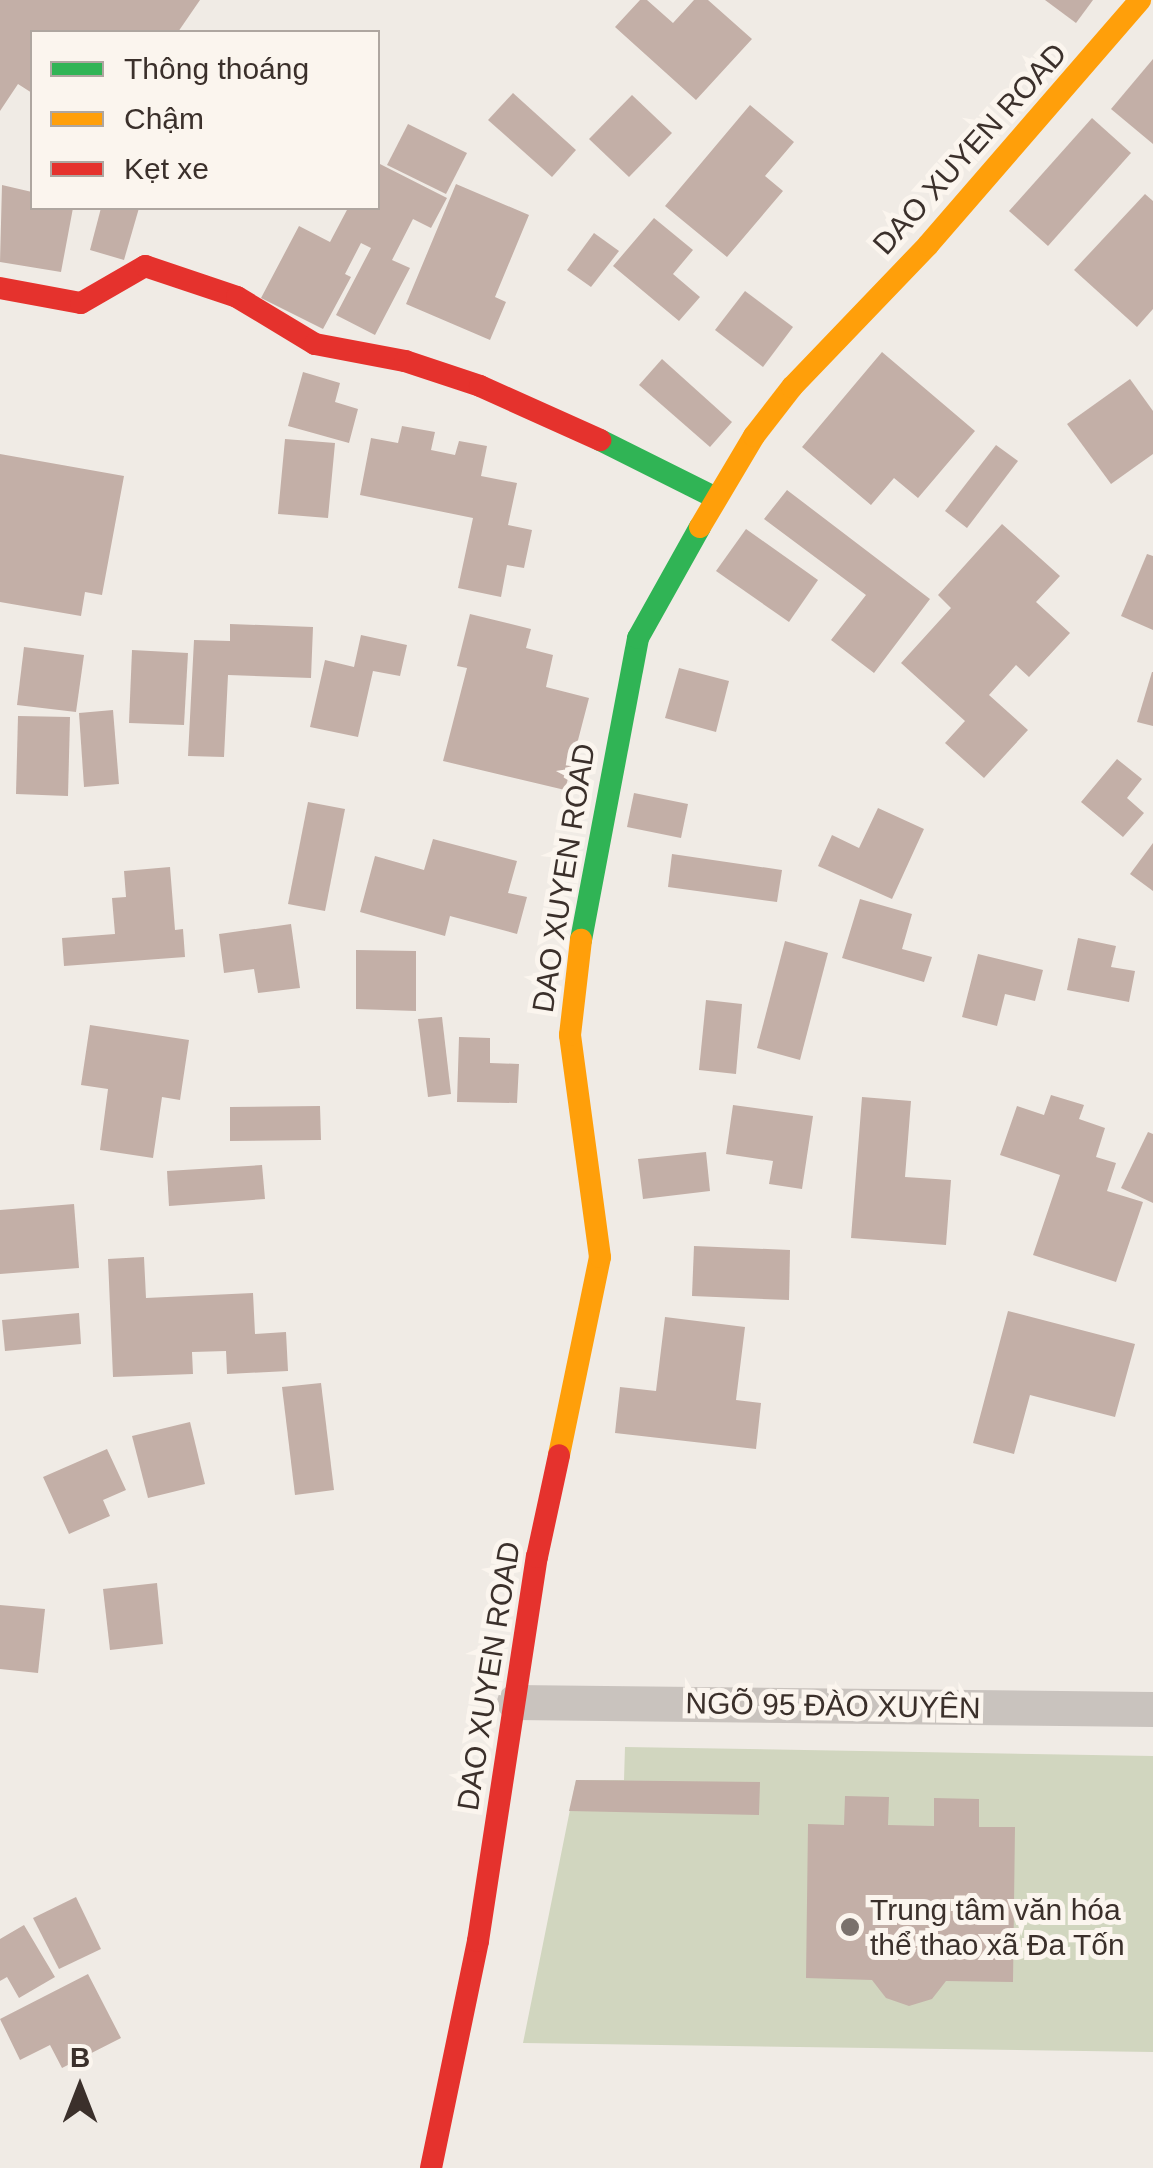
<!DOCTYPE html>
<html>
<head>
<meta charset="utf-8">
<style>
  body { margin:0 }
  #map { position:relative; width:1153px; height:2168px; overflow:hidden; background:#f0ebe5; font-family:Helvetica,sans-serif }
  div>[style] { position:absolute }
  .green>* { inset:0; background:#d1d6bf }
  .building>* { inset:0; background:#c3afa7 }
  .street>* { height:35px; margin:-17.5px; padding:0 17.5px; transform-origin:17.5px; border-radius:17.5px; background:#c9c3be }
  .fast>* { height:22px; margin:-11px; padding:0 11px; transform-origin:11px; border-radius:11px; background:#30b455 }
  .slow>* { height:22px; margin:-11px; padding:0 11px; transform-origin:11px; border-radius:11px; background:#ff9f0a }
  .jam>* { height:22px; margin:-11px; padding:0 11px; transform-origin:11px; border-radius:11px; background:#e5322d }
  .dots>* { width:28px; height:28px; translate:-50% -50%; box-sizing:border-box; border:5px solid #fbf5ee; border-radius:50% }
  span { translate:-50% -50%; white-space:nowrap; text-align:center; line-height:1.15; -webkit-text-stroke:10px #fbf5ee; paint-order:stroke }
  .street-label { font-size:30px; color:#3b302b }
  .poi-label { font-size:30px; color:#3b302b }
  .left { translate:0 -50%; text-align:left }
  .legend { position:absolute; left:30px; top:30px; width:350px; height:180px; box-sizing:border-box; background:#fbf5ee; border:2px solid #aea6a0; margin:0; padding:12px 18px; list-style:none; font-size:30px; color:#3b302b }
  .legend li { display:flex; align-items:center; gap:20px; height:50px }
  .legend b { width:50px; border:2px solid #aea6a0 }
  .north { position:absolute; left:30px; top:2038px; width:100px; height:100px; -webkit-text-stroke:8px #fbf5ee; paint-order:stroke; rotate:0deg; font-size:28px; font-weight:700; line-height:40px; text-align:center; color:#3b302b }
  .north::after { content:''; display:block; margin:auto; width:35px; height:45px; background:#3b302b; clip-path:polygon(50% 0,100% 100%,50% 72%,0 100%) }
</style>
</head>
<body>
<div id="map">
  <div class="green">
    <div style="clip-path:polygon(625px 1747px,1153px 1756px,1153px 2052px,523px 2043px,576px 1780px,624px 1780px)"></div>
  </div>
  <div class="building">
    <div style="clip-path:polygon(0 0,200px 0,178px 32px,32px 32px,32px 93px,18px 84px,0 111px)"></div>
    <div style="clip-path:polygon(640px 0,647px 0,673px 23px,694px 0,708px 0,752px 39px,696px 100px,615px 27px)"></div>
    <div style="clip-path:polygon(1045px 0,1093px 0,1076px 23px)"></div>
    <div style="clip-path:polygon(1153px 59px,1153px 144px,1111px 109px)"></div>
    <div style="clip-path:polygon(513px 93px,576px 150px,552px 177px,488px 120px)"></div>
    <div style="clip-path:polygon(632px 95px,672px 133px,629px 177px,589px 139px)"></div>
    <div style="clip-path:polygon(750px 105px,794px 142px,765px 176px,783px 191px,727px 257px,665px 206px)"></div>
    <div style="clip-path:polygon(1092px 118px,1131px 153px,1048px 246px,1009px 211px)"></div>
    <div style="clip-path:polygon(408px 124px,467px 153px,446px 194px,387px 165px)"></div>
    <div style="clip-path:polygon(378px 163px,447px 198px,431px 228px,413px 219px,392px 260px,410px 268px,375px 335px,336px 315px,371px 248px,361px 243px,345px 274px,351px 277px,323px 329px,261px 298px,299px 226px,330px 242px,348px 208px,378px 208px)"></div>
    <div style="clip-path:polygon(456px 184px,529px 215px,495px 297px,506px 302px,490px 340px,406px 304px)"></div>
    <div style="clip-path:polygon(2px 185px,32px 192px,32px 208px,73px 208px,61px 272px,0 262px)"></div>
    <div style="clip-path:polygon(1145px 194px,1153px 201px,1153px 309px,1137px 327px,1074px 270px)"></div>
    <div style="clip-path:polygon(101px 208px,139px 208px,124px 260px,90px 250px)"></div>
    <div style="clip-path:polygon(654px 218px,693px 250px,673px 274px,700px 297px,679px 321px,613px 266px)"></div>
    <div style="clip-path:polygon(594px 233px,619px 251px,591px 287px,567px 270px)"></div>
    <div style="clip-path:polygon(745px 291px,793px 327px,763px 367px,715px 330px)"></div>
    <div style="clip-path:polygon(882px 352px,975px 431px,918px 498px,894px 478px,871px 505px,802px 447px)"></div>
    <div style="clip-path:polygon(662px 359px,732px 422px,710px 447px,639px 385px)"></div>
    <div style="clip-path:polygon(303px 372px,340px 383px,335px 402px,358px 409px,349px 443px,288px 426px)"></div>
    <div style="clip-path:polygon(1130px 379px,1153px 411px,1153px 454px,1111px 484px,1067px 424px)"></div>
    <div style="clip-path:polygon(402px 426px,435px 432px,431px 450px,455px 455px,459px 441px,487px 446px,481px 476px,517px 483px,508px 525px,532px 530px,524px 568px,507px 565px,501px 597px,458px 588px,473px 518px,360px 495px,371px 438px,398px 443px)"></div>
    <div style="clip-path:polygon(285px 439px,335px 443px,328px 518px,278px 514px)"></div>
    <div style="clip-path:polygon(996px 445px,1018px 461px,967px 528px,945px 511px)"></div>
    <div style="clip-path:polygon(0 454px,124px 476px,102px 595px,85px 592px,81px 616px,0 602px)"></div>
    <div style="clip-path:polygon(787px 490px,930px 599px,874px 673px,831px 640px,866px 595px,764px 519px)"></div>
    <div style="clip-path:polygon(1002px 524px,1060px 576px,1036px 602px,1070px 633px,1029px 677px,1016px 665px,989px 695px,1028px 730px,984px 778px,945px 743px,965px 721px,901px 663px,951px 608px,938px 595px)"></div>
    <div style="clip-path:polygon(746px 529px,818px 580px,789px 622px,716px 571px)"></div>
    <div style="clip-path:polygon(1147px 554px,1153px 556px,1153px 630px,1121px 616px)"></div>
    <div style="clip-path:polygon(470px 614px,531px 629px,526px 648px,553px 655px,546px 687px,589px 698px,565px 790px,443px 761px,467px 668px,457px 666px)"></div>
    <div style="clip-path:polygon(230px 624px,313px 627px,311px 678px,228px 675px,224px 757px,188px 756px,194px 640px,230px 641px)"></div>
    <div style="clip-path:polygon(361px 635px,407px 645px,400px 676px,373px 671px,358px 737px,310px 727px,325px 660px,354px 667px)"></div>
    <div style="clip-path:polygon(24px 647px,84px 655px,76px 712px,17px 705px)"></div>
    <div style="clip-path:polygon(132px 650px,188px 653px,184px 725px,129px 723px)"></div>
    <div style="clip-path:polygon(679px 668px,729px 681px,716px 732px,665px 718px)"></div>
    <div style="clip-path:polygon(1152px 672px,1153px 672px,1153px 726px,1137px 722px)"></div>
    <div style="clip-path:polygon(113px 710px,119px 784px,84px 787px,79px 713px)"></div>
    <div style="clip-path:polygon(18px 716px,70px 717px,68px 796px,16px 794px)"></div>
    <div style="clip-path:polygon(1117px 759px,1142px 779px,1127px 798px,1144px 813px,1123px 837px,1081px 802px)"></div>
    <div style="clip-path:polygon(634px 793px,688px 804px,681px 838px,627px 827px)"></div>
    <div style="clip-path:polygon(308px 802px,345px 809px,325px 911px,288px 904px)"></div>
    <div style="clip-path:polygon(878px 808px,924px 829px,892px 899px,818px 866px,832px 835px,859px 848px)"></div>
    <div style="clip-path:polygon(433px 839px,517px 861px,508px 893px,527px 897px,517px 934px,450px 916px,445px 936px,360px 912px,375px 856px,424px 870px)"></div>
    <div style="clip-path:polygon(1153px 843px,1153px 891px,1130px 874px)"></div>
    <div style="clip-path:polygon(672px 854px,782px 870px,777px 902px,668px 887px)"></div>
    <div style="clip-path:polygon(170px 867px,175px 930px,183px 929px,185px 957px,64px 966px,62px 938px,115px 934px,112px 898px,126px 897px,124px 871px)"></div>
    <div style="clip-path:polygon(860px 899px,912px 914px,902px 949px,932px 957px,924px 982px,842px 958px)"></div>
    <div style="clip-path:polygon(291px 924px,300px 988px,258px 993px,254px 969px,224px 973px,219px 934px)"></div>
    <div style="clip-path:polygon(1078px 938px,1116px 946px,1111px 967px,1135px 971px,1129px 1002px,1067px 990px)"></div>
    <div style="clip-path:polygon(785px 941px,828px 953px,800px 1060px,757px 1048px)"></div>
    <div style="clip-path:polygon(356px 950px,416px 951px,416px 1011px,356px 1009px)"></div>
    <div style="clip-path:polygon(978px 954px,1043px 970px,1035px 1001px,1005px 994px,997px 1026px,962px 1017px)"></div>
    <div style="clip-path:polygon(706px 1000px,742px 1004px,736px 1074px,699px 1070px)"></div>
    <div style="clip-path:polygon(442px 1017px,451px 1094px,428px 1097px,418px 1019px)"></div>
    <div style="clip-path:polygon(90px 1025px,189px 1040px,180px 1100px,162px 1097px,153px 1158px,100px 1150px,108px 1089px,81px 1085px)"></div>
    <div style="clip-path:polygon(459px 1037px,490px 1038px,490px 1063px,519px 1064px,517px 1103px,457px 1102px)"></div>
    <div style="clip-path:polygon(1051px 1095px,1084px 1105px,1079px 1119px,1105px 1128px,1096px 1157px,1116px 1163px,1107px 1191px,1143px 1202px,1116px 1282px,1033px 1255px,1060px 1175px,1000px 1155px,1017px 1106px,1044px 1115px)"></div>
    <div style="clip-path:polygon(862px 1097px,911px 1101px,905px 1177px,951px 1180px,946px 1245px,851px 1238px)"></div>
    <div style="clip-path:polygon(733px 1105px,813px 1116px,802px 1189px,769px 1184px,773px 1161px,726px 1154px)"></div>
    <div style="clip-path:polygon(320px 1106px,321px 1140px,230px 1141px,230px 1107px)"></div>
    <div style="clip-path:polygon(1148px 1132px,1153px 1134px,1153px 1203px,1121px 1188px)"></div>
    <div style="clip-path:polygon(706px 1152px,710px 1191px,643px 1199px,638px 1159px)"></div>
    <div style="clip-path:polygon(262px 1165px,265px 1199px,169px 1206px,167px 1171px)"></div>
    <div style="clip-path:polygon(74px 1204px,79px 1268px,0 1274px,0 1210px)"></div>
    <div style="clip-path:polygon(694px 1246px,790px 1250px,789px 1300px,692px 1296px)"></div>
    <div style="clip-path:polygon(144px 1257px,146px 1298px,253px 1293px,255px 1334px,286px 1332px,288px 1371px,227px 1374px,226px 1351px,192px 1352px,193px 1374px,113px 1377px,108px 1259px)"></div>
    <div style="clip-path:polygon(1008px 1311px,1135px 1344px,1115px 1417px,1030px 1395px,1014px 1454px,973px 1443px)"></div>
    <div style="clip-path:polygon(79px 1313px,81px 1344px,5px 1351px,2px 1320px)"></div>
    <div style="clip-path:polygon(665px 1317px,745px 1327px,736px 1400px,761px 1403px,756px 1449px,615px 1433px,620px 1387px,656px 1391px)"></div>
    <div style="clip-path:polygon(321px 1383px,334px 1490px,295px 1495px,282px 1387px)"></div>
    <div style="clip-path:polygon(190px 1422px,205px 1484px,148px 1498px,132px 1436px)"></div>
    <div style="clip-path:polygon(107px 1449px,126px 1490px,103px 1500px,110px 1516px,69px 1534px,43px 1477px)"></div>
    <div style="clip-path:polygon(157px 1583px,163px 1644px,110px 1650px,103px 1589px)"></div>
    <div style="clip-path:polygon(0 1605px,45px 1609px,38px 1673px,0 1669px)"></div>
    <div style="clip-path:polygon(576px 1780px,760px 1782px,759px 1815px,569px 1811px)"></div>
    <div style="clip-path:polygon(845px 1796px,889px 1797px,888px 1825px,934px 1826px,934px 1798px,979px 1799px,979px 1827px,1015px 1827px,1013px 1982px,946px 1981px,932px 1999px,909px 2006px,886px 1998px,872px 1980px,806px 1978px,808px 1824px,844px 1825px)"></div>
    <div style="clip-path:polygon(76px 1897px,101px 1949px,59px 1969px,33px 1918px)"></div>
    <div style="clip-path:polygon(24px 1925px,55px 1977px,19px 1998px,7px 1977px,0 1981px,0 1939px)"></div>
    <div style="clip-path:polygon(88px 1974px,121px 2038px,62px 2068px,50px 2045px,20px 2060px,0 2019px)"></div>
  </div>
  <div class="street">
    <div style="left:514px;top:1702px;width:639px;rotate:0.63deg"></div>
  </div>
  <div class="fast">
    <div style="left:600px;top:440px;width:130px;rotate:26.6deg"></div>
    <div style="left:581px;top:940px;width:307px;rotate:-79.3deg"></div>
    <div style="left:638px;top:638px;width:127px;rotate:-60.8deg"></div>
  </div>
  <div class="slow">
    <div style="left:700px;top:527px;width:106px;rotate:-59.3deg"></div>
    <div style="left:754px;top:436px;width:62px;rotate:-52.2deg"></div>
    <div style="left:792px;top:387px;width:197px;rotate:-46.2deg"></div>
    <div style="left:928px;top:245px;width:324px;rotate:-49.1deg"></div>
    <div style="left:559px;top:1455px;width:202px;rotate:-78.3deg"></div>
    <div style="left:600px;top:1257px;width:224px;rotate:-97.7deg"></div>
    <div style="left:570px;top:1035px;width:96px;rotate:-83.4deg"></div>
  </div>
  <div class="jam">
    <div style="left:0;top:288px;width:82px;rotate:10.5deg"></div>
    <div style="left:81px;top:303px;width:74px;rotate:-30deg"></div>
    <div style="left:145px;top:266px;width:97px;rotate:18.6deg"></div>
    <div style="left:237px;top:297px;width:91px;rotate:31.1deg"></div>
    <div style="left:315px;top:344px;width:92px;rotate:10.7deg"></div>
    <div style="left:405px;top:361px;width:79px;rotate:18.4deg"></div>
    <div style="left:480px;top:386px;width:132px;rotate:24.2deg"></div>
    <div style="left:431px;top:2168px;width:232px;rotate:-78.3deg"></div>
    <div style="left:478px;top:1941px;width:389px;rotate:-81.3deg"></div>
    <div style="left:537px;top:1557px;width:104px;rotate:-77.8deg"></div>
  </div>
  <div class="dots">
    <div style="left:850px;top:1927px;background:#7a716c"></div>
  </div>
  <div class="street-label">
    <span style="left:970px;top:149px;rotate:-48deg">DAO XUYEN ROAD</span>
    <span style="left:564px;top:878px;rotate:-81deg">DAO XUYEN ROAD</span>
    <span style="left:489px;top:1676px;rotate:-81deg">DAO XUYEN ROAD</span>
    <span style="left:833px;top:1706px;rotate:1deg">NGÕ 95 ĐÀO XUYÊN</span>
  </div>
  <div class="poi-label">
    <span class="left" style="left:870px;top:1927px">Trung tâm văn hóa<br>thể thao xã Đa Tốn</span>
  </div>
  <ul class="legend">
  <li><b style="height:12px;background:#30b455"></b>Thông thoáng</li>
  <li><b style="height:12px;background:#ff9f0a"></b>Chậm</li>
  <li><b style="height:12px;background:#e5322d"></b>Kẹt xe</li>
  </ul>
  <div class="north">B</div>
</div>
</body>
</html>
